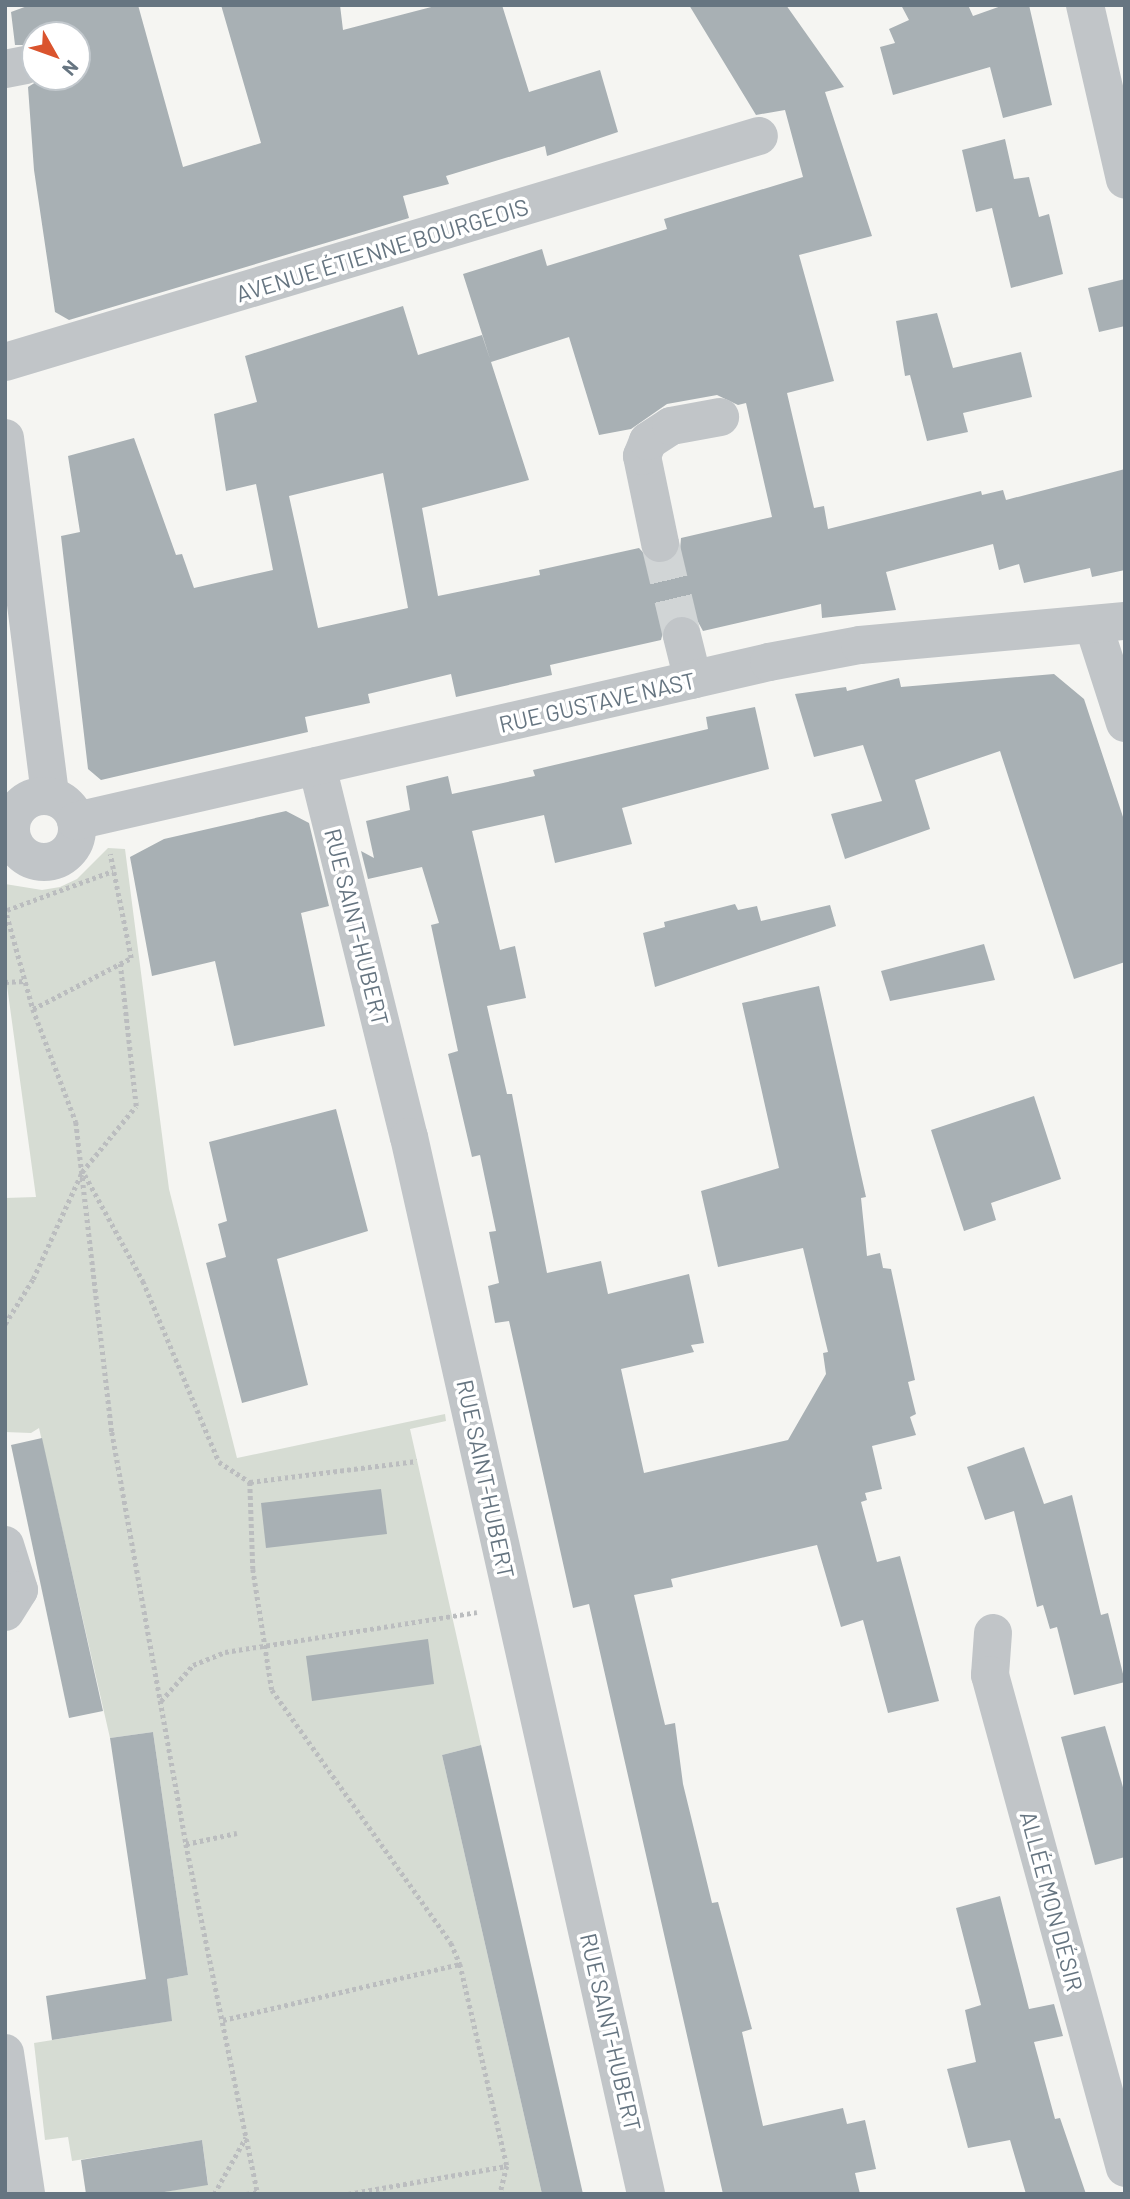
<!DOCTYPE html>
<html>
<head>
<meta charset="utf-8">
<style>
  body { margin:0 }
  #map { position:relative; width:1130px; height:2199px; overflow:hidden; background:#f5f5f2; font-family:Barlow,sans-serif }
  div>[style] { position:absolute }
  .green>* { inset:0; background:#d6dcd3 }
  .building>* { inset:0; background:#a8b0b4 }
  .minor-tunnel>* { height:38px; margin-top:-19px; transform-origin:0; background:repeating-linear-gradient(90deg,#d1d5d6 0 38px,transparent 0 57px) }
  .path>* { height:4.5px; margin-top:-2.25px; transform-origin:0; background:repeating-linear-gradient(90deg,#bbbdbf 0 3.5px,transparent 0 7px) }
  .minor>* { height:38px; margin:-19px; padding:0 19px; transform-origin:19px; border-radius:19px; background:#c1c5c8 }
  .minor>.ring { margin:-19px; padding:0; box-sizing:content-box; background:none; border:38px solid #c1c5c8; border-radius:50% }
  span { translate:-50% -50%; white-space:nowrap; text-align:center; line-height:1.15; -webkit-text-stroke:7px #fff; paint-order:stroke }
  .street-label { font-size:23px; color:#667581 }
  .frame { position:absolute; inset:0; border:7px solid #667581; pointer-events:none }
  .north { position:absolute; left:21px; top:21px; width:70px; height:70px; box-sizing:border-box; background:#fff; border:2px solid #c2c8cd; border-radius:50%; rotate:130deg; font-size:19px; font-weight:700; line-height:28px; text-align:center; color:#667581 }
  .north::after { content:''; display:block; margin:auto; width:24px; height:32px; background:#da542e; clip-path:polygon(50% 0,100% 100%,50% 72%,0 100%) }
</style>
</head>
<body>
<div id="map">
  <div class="green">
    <div style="clip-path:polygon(108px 848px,125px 849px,169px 1189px,237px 1458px,445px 1414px,446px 1421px,410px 1429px,481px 1745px,442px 1755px,542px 2194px,152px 2194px,208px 2184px,202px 2140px,72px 2161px,68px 2137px,45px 2140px,34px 2043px,171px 2021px,167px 1979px,188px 1975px,153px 1732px,110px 1738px,39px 1428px,31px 1433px,5px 1432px,5px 1198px,36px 1197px,5px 971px,5px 884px,42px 890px,60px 887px,77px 879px)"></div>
  </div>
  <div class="building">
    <div style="clip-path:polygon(30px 5px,138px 5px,183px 167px,261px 143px,221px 5px,340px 5px,343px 30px,439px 5px,502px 5px,529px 92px,600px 70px,618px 132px,547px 156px,545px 146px,446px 176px,449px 184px,403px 196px,409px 218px,69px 320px,55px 312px,34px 170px,28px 87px,44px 77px,77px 77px,77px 35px,35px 35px,35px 45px,15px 45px,11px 12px)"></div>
    <div style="clip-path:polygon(evenodd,689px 5px,786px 5px,844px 87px,825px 92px,872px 236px,799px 255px,834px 381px,787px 393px,814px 508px,824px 506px,828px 529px,981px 491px,982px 495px,1003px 490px,1006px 500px,1125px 469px,1125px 570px,1092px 577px,1090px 568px,1024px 583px,1019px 564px,999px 570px,993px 544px,886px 572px,896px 610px,822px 618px,821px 604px,703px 631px,697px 620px,677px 615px,666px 621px,661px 640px,550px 665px,552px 675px,456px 697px,451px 674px,368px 694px,370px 703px,305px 717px,308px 732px,101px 780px,88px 769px,61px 536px,80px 532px,68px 456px,134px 438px,176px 555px,182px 554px,194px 588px,273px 570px,256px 484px,226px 491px,214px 414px,257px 402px,245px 356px,403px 306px,418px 355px,482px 335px,490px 359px,463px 274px,542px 249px,547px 266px,667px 229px,664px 219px,803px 177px,785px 110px,756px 115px,689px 5px,569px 337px,599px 435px,631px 429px,667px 404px,717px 395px,738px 405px,746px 403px,772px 517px,681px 538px,680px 550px,665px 564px,653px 563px,639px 548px,539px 570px,540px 575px,438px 596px,422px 508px,529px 480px,491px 362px,569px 337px,689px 5px,383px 473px,408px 608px,318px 628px,289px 496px,383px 473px)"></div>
    <div style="clip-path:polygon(901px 5px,968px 5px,973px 16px,1004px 5px,1029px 5px,1052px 105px,1003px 118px,990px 67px,893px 95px,880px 47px,895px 43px,889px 29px,909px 20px)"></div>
    <div style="clip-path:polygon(1005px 139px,1014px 179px,1029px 177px,1039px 217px,1049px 214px,1063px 274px,1011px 288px,992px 208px,976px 212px,962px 150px)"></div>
    <div style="clip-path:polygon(1125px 279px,1125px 326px,1099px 332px,1088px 288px)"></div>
    <div style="clip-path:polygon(937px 313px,953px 368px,1021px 352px,1032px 397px,963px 413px,968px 432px,927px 441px,910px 375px,905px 376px,896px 321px)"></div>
    <div style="clip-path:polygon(1054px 674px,1084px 699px,1125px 823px,1125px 962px,1074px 979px,1000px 751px,915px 780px,930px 829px,845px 859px,831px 814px,882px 801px,863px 745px,814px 757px,795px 694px,846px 687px,847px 691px,899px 678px,901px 687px)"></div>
    <div style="clip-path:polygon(755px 707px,769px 769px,622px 808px,632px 844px,555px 863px,544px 815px,472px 831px,500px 950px,515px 946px,526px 998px,487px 1006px,507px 1094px,512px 1094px,547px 1273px,601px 1261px,608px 1294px,689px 1274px,704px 1343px,691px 1345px,694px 1352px,621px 1369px,644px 1473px,788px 1440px,826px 1374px,823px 1353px,828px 1352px,803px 1248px,718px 1267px,701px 1191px,779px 1168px,742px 1003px,819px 986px,866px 1197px,861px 1198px,867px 1256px,880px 1253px,883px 1268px,891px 1269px,915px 1380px,908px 1382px,916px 1414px,910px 1417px,916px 1435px,872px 1446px,882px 1489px,865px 1493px,867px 1500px,861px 1502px,877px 1562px,900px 1556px,939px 1701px,888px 1713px,863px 1620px,841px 1627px,817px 1545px,671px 1579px,673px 1587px,634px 1595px,665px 1725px,675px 1723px,683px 1784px,712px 1903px,718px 1902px,752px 2029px,742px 2032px,763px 2126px,843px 2108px,847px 2124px,865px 2120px,876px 2169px,855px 2173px,860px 2194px,723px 2194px,589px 1604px,573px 1608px,509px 1321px,495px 1323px,488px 1286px,499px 1283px,489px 1232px,496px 1231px,480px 1155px,472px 1157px,448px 1054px,458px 1051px,431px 925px,439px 923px,422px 867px,368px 879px,361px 851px,374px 858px,366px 821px,410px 810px,406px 786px,448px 776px,452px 794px,535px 776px,533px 770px,708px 729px,706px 717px)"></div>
    <div style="clip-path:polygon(286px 811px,309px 823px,329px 906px,301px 913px,325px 1026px,234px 1046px,215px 961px,152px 976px,130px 857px,164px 839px)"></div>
    <div style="clip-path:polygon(735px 904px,738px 910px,757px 906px,761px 921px,830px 905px,836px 926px,655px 987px,643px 933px,665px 927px,664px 922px)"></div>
    <div style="clip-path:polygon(984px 944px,995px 980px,890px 1001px,881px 971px)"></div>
    <div style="clip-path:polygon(1034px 1096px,1061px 1179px,991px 1203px,996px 1220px,964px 1231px,931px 1130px)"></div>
    <div style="clip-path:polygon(336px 1109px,368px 1231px,277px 1259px,308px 1385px,242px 1403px,206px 1263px,226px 1257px,218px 1224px,227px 1221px,209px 1142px)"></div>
    <div style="clip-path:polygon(42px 1438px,103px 1711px,69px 1718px,11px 1445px)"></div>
    <div style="clip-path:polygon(1024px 1447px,1044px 1504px,1072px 1495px,1101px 1615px,1108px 1613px,1125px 1682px,1074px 1695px,1057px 1627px,1050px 1629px,1043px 1605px,1037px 1607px,1014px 1511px,985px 1520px,967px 1467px)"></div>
    <div style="clip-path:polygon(381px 1489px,387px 1534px,266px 1548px,261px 1503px)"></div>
    <div style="clip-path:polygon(428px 1639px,434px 1684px,312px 1701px,306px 1656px)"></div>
    <div style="clip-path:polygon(1105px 1726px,1125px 1794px,1125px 1857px,1095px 1865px,1061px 1737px)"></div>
    <div style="clip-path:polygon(153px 1732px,188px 1975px,167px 1979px,172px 2021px,52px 2040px,46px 1996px,146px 1979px,110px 1738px)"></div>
    <div style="clip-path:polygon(481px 1745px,583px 2194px,542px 2194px,442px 1755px)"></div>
    <div style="clip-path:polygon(1000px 1896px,1029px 2009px,1054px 2004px,1063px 2036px,1034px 2042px,1055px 2119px,1060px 2118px,1086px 2194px,1026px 2194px,1010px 2140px,968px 2148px,947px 2069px,976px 2062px,965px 2010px,981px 2005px,956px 1908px)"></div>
    <div style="clip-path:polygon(202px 2140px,208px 2185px,152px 2194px,86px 2194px,81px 2160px)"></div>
  </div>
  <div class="minor-tunnel">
    <div style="left:660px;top:543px;width:96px;rotate:76.7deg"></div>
  </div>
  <div class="path">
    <div style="left:5px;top:908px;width:105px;rotate:74.5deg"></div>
    <div style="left:33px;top:1009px;width:121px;rotate:69.2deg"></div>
    <div style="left:76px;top:1122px;width:312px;rotate:83.4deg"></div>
    <div style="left:112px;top:1432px;width:419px;rotate:79.8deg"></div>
    <div style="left:186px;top:1844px;width:357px;rotate:78.4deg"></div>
    <div style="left:7px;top:910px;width:113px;rotate:-20.2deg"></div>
    <div style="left:5px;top:982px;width:20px;rotate:-3deg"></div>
    <div style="left:33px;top:1009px;width:110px;rotate:-27.5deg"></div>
    <div style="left:131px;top:958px;width:106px;rotate:-101.4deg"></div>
    <div style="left:85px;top:1175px;width:121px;rotate:61.3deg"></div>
    <div style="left:143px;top:1281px;width:196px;rotate:67.2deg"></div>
    <div style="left:219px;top:1462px;width:37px;rotate:33deg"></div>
    <div style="left:250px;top:1482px;width:87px;rotate:88deg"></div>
    <div style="left:253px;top:1569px;width:122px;rotate:81.1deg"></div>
    <div style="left:272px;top:1690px;width:310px;rotate:54.7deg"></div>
    <div style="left:451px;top:1943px;width:23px;rotate:67deg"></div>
    <div style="left:460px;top:1964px;width:207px;rotate:76.9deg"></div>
    <div style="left:507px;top:2166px;width:29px;rotate:104deg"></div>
    <div style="left:5px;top:1324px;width:53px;rotate:-58.1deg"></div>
    <div style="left:33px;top:1279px;width:118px;rotate:-65.4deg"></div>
    <div style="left:82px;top:1172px;width:85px;rotate:-50.7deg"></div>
    <div style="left:136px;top:1106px;width:143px;rotate:-96.4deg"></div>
    <div style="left:250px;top:1482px;width:168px;rotate:-7.2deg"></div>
    <div style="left:161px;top:1701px;width:48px;rotate:-48.4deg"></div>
    <div style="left:193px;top:1665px;width:35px;rotate:-22deg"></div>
    <div style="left:225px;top:1652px;width:255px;rotate:-9deg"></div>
    <div style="left:186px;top:1844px;width:52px;rotate:-12.2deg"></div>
    <div style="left:223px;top:2020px;width:244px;rotate:-13.3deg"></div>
    <div style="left:214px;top:2194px;width:65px;rotate:-60.7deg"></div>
    <div style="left:246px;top:2194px;width:12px;rotate:-9deg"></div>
    <div style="left:348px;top:2194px;width:161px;rotate:-10deg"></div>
  </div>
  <div class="minor">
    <div style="left:1085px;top:5px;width:179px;rotate:77.1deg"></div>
    <div style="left:5px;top:69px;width:21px;rotate:-11deg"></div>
    <div style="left:5px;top:362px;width:787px;rotate:-16.69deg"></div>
    <div style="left:5px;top:438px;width:361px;rotate:82.8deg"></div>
    <div style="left:660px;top:543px;width:89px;rotate:-101.7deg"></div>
    <div style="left:642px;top:456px;width:16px;rotate:-68deg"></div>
    <div style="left:648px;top:441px;width:27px;rotate:-33deg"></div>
    <div style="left:671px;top:426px;width:50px;rotate:-10.4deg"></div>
    <div style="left:1093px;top:624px;width:104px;rotate:72.1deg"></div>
    <div style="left:682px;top:636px;width:45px;rotate:76deg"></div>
    <div style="left:317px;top:766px;width:382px;rotate:76.1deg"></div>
    <div style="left:409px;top:1137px;width:1083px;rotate:77.36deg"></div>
    <div class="ring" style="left:11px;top:796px;width:28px;height:28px"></div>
    <div style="left:76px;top:821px;width:711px;rotate:-12.92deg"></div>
    <div style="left:769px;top:662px;width:93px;rotate:-10.6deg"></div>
    <div style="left:860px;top:645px;width:266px;rotate:-5.2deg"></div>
    <div style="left:5px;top:1545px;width:47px;rotate:72.7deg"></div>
    <div style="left:19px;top:1590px;width:26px;rotate:122deg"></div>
    <div style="left:993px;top:1633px;width:42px;rotate:94.1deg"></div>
    <div style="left:990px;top:1675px;width:511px;rotate:74.69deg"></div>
    <div style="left:5px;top:2053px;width:143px;rotate:81.5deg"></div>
  </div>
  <div class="street-label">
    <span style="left:382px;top:250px;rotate:-17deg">AVENUE ÉTIENNE BOURGEOIS</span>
    <span style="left:597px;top:702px;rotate:-13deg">RUE GUSTAVE NAST</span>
    <span style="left:357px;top:927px;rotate:76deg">RUE SAINT-HUBERT</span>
    <span style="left:486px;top:1479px;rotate:78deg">RUE SAINT-HUBERT</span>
    <span style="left:1052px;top:1901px;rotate:75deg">ALLÉE MON DÉSIR</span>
    <span style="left:611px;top:2032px;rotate:77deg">RUE SAINT-HUBERT</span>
  </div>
  <div class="frame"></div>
  <div class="north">N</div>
</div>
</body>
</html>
